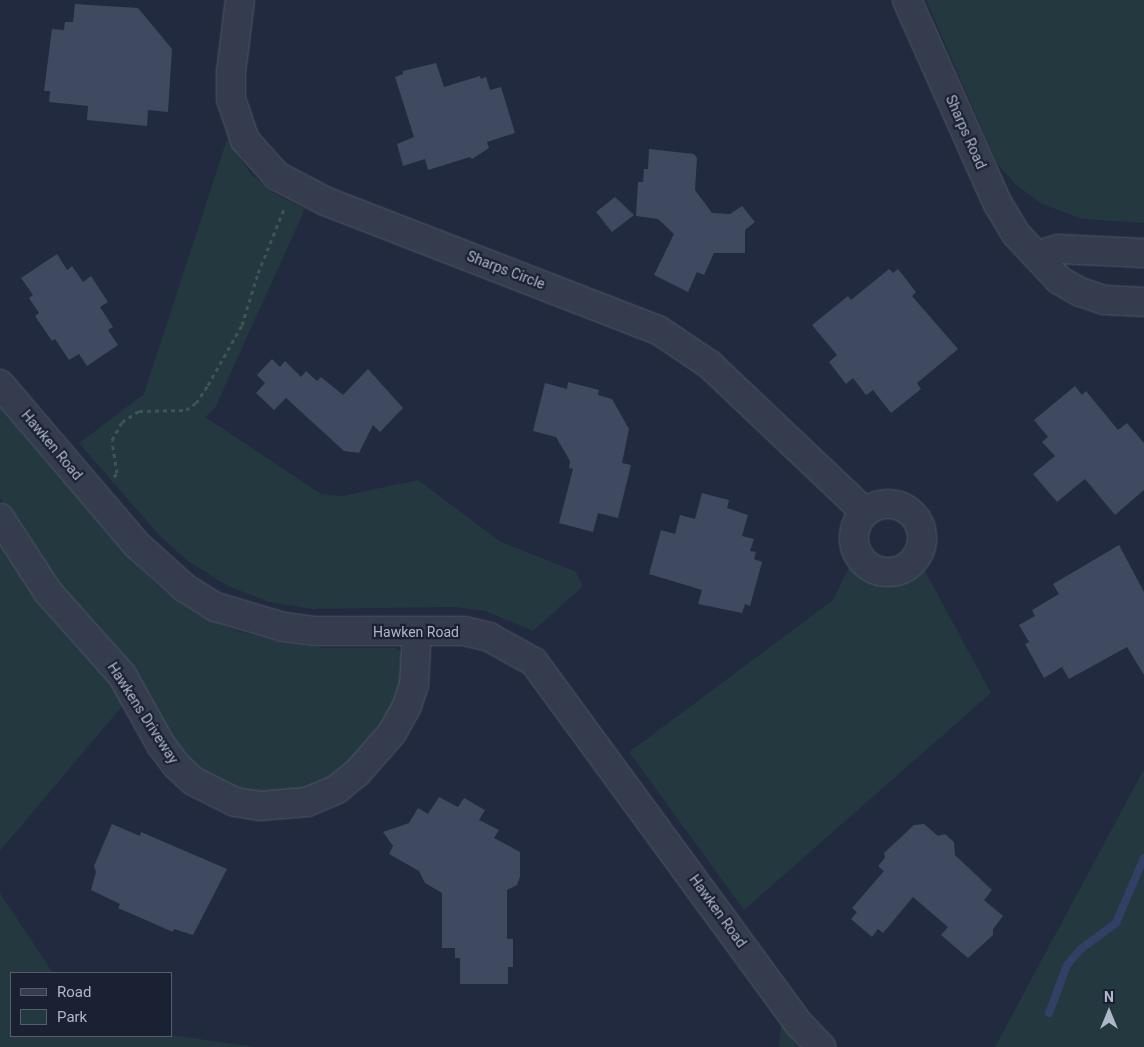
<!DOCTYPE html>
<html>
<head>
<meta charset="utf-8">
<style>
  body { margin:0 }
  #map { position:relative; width:1144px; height:1047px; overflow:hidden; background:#212a3e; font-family:Roboto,sans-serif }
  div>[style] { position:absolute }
  .green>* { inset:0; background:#23383f }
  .stream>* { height:8px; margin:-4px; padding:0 4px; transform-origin:4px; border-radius:4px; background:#314064 }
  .building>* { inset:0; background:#3f4960 }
  .path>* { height:3px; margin-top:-1.5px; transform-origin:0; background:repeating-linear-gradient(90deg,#3e5459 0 4px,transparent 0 8px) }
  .roads { filter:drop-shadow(0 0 1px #505768) drop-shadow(0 0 1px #505768) }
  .minor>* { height:28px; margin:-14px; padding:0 14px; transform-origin:14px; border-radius:14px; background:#353c4e }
  .minor>.ring { margin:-14px; padding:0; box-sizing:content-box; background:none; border:28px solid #353c4e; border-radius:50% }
  span { translate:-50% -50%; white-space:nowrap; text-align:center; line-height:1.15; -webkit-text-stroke:4.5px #1a2132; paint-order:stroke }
  .street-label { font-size:14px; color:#b0b7c9 }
  .legend { position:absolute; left:10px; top:972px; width:162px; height:65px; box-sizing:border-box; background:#1a2132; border:1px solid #565d6e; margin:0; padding:6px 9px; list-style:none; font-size:15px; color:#b0b7c9 }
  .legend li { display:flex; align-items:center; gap:10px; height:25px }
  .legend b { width:25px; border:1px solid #565d6e }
  .north { position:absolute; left:1084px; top:987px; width:50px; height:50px; -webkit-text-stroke:4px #1a2132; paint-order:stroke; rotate:0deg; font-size:14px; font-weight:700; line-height:20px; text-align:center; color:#b0b7c9 }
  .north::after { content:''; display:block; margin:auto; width:18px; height:22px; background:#b0b7c9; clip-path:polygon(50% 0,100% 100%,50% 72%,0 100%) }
</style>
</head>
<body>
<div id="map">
  <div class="green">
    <div style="clip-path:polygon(926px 0,1144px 0,1144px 223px,1082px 219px,1042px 204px,1015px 184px,998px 165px)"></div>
    <div style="clip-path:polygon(227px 139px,251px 174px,273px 193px,305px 209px,215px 408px,205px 417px,321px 494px,342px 496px,418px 480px,501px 542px,575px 571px,583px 586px,533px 631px,485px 611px,455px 607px,312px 609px,269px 602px,228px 586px,189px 562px,159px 535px,79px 443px,144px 394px)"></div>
    <div style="clip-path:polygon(0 406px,127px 555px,157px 585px,197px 614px,237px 631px,282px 643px,326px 648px,395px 648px,401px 652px,404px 662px,399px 690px,388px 714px,368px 744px,345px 768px,323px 783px,295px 794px,263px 795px,235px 790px,210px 778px,187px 759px,65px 595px,0 498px)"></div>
    <div style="clip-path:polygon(0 543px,34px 595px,102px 671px,124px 704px,0 851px)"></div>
    <div style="clip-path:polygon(849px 567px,864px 580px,882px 584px,905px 584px,925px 571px,991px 693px,744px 910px,629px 752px,833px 600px)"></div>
    <div style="clip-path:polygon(1144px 769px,1144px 1047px,995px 1047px)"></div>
    <div style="clip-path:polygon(0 893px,53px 973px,11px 973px,11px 1036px,171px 1035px,256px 1047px,0 1047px)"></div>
    <div style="clip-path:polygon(781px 1024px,799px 1047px,779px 1047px)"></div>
  </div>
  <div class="stream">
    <div style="left:1049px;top:1013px;width:51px;rotate:-69.4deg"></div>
    <div style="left:1067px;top:965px;width:21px;rotate:-49deg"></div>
    <div style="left:1081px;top:949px;width:44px;rotate:-36.6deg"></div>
    <div style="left:1116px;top:923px;width:71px;rotate:-66.7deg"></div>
  </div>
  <div class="building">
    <div style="clip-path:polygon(75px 4px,138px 8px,172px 49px,168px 112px,148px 110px,147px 126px,87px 120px,88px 106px,49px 102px,50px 91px,44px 91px,52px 29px,64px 30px,65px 22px,73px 22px)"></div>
    <div style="clip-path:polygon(436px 63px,444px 87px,480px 76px,481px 79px,486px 77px,490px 90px,501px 87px,515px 133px,487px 142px,489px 148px,472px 159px,470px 157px,428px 170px,425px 159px,403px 166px,397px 144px,414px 137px,395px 77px,403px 74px,403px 71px)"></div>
    <div style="clip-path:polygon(649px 149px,694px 154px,697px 158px,695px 190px,712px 213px,730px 214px,742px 206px,755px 222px,745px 230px,745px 253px,714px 253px,704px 275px,697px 272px,688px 292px,654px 275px,674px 234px,658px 219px,636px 216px,638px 182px,643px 182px,644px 169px,648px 169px)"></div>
    <div style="clip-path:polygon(615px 197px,634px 215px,612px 232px,596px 212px)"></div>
    <div style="clip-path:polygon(57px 254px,67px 270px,72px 266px,83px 282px,91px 276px,108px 302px,100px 307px,113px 327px,108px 330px,118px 345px,87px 366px,79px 354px,69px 360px,55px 339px,52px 341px,35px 316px,39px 313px,29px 298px,33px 295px,21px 278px)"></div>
    <div style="clip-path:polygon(889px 269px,893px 273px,898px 269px,916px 292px,912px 296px,958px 349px,917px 383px,921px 389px,891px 413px,873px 390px,866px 395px,853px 378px,846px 384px,829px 362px,837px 355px,812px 325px,848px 296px,851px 300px)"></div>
    <div style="clip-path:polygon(272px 359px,280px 367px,285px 361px,301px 377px,306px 371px,317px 381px,321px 377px,343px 395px,368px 369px,403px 408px,380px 432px,373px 425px,359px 453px,344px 451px,286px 398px,274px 410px,256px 393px,265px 383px,257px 375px)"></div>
    <div style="clip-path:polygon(568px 382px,599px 390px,598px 395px,612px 399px,629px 429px,622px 463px,631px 465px,618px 518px,598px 513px,593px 532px,559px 523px,573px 469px,569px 468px,570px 461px,556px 437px,533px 431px,545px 383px,567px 389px)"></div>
    <div style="clip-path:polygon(1075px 386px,1082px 395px,1086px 391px,1118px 430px,1127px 423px,1144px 443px,1144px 490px,1115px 515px,1085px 479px,1057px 502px,1033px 474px,1055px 456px,1042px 442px,1048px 437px,1034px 420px)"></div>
    <div style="clip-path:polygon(702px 493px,729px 500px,727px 508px,748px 515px,742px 536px,754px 539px,750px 551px,756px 552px,754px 559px,762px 562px,750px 606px,745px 604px,742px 613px,698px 604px,702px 590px,649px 574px,661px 530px,675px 534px,680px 515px,695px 519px)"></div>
    <div style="clip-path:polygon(1119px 545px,1144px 592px,1144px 675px,1127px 647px,1069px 679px,1062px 667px,1044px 678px,1025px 644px,1029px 642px,1019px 625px,1035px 616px,1032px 610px,1059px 594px,1053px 584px)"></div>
    <div style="clip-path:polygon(439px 797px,458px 807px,464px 798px,485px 810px,479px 820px,499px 830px,494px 838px,520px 852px,520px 877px,517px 885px,507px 890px,507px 939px,513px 939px,513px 967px,508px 967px,508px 984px,460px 984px,460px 958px,455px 958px,455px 948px,442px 948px,442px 893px,425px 883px,419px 871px,389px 854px,393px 846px,383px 832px,409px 823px,418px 808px,428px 814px)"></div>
    <div style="clip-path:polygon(112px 824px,140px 836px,141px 832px,227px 869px,193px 935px,174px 929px,173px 932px,118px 908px,120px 904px,91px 890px,96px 872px,94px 866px)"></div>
    <div style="clip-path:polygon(924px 824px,938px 836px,945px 834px,954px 842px,955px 855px,992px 890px,984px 900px,1003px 916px,993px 929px,993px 935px,968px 958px,941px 935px,948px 927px,913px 897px,883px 933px,878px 929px,872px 937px,851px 919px,857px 912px,852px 908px,884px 871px,878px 866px,885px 858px,884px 853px,914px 825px)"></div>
  </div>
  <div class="path">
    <div style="left:114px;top:477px;width:5px;rotate:-53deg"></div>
    <div style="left:117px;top:473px;width:33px;rotate:-99deg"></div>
    <div style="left:112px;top:440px;width:21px;rotate:-61deg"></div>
    <div style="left:122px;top:422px;width:20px;rotate:-33deg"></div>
    <div style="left:139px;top:411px;width:47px;rotate:-1.2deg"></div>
    <div style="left:186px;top:410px;width:12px;rotate:-35deg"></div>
    <div style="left:196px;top:403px;width:22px;rotate:-56deg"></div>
    <div style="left:208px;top:385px;width:69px;rotate:-60.5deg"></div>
    <div style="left:242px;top:325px;width:54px;rotate:-72.9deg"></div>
    <div style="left:258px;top:273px;width:69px;rotate:-67.9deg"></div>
  </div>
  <div class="roads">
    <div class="minor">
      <div style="left:240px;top:0;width:73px;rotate:97.1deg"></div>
      <div style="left:231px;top:72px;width:27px;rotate:90deg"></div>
      <div style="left:231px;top:99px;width:43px;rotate:71.1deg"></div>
      <div style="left:245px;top:140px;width:48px;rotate:48.4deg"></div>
      <div style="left:277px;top:176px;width:54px;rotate:27.5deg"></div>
      <div style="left:325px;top:201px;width:357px;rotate:21.2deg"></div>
      <div style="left:658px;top:330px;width:63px;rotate:33.9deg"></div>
      <div style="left:710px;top:365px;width:214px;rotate:43.5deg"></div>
      <div style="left:907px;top:0;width:223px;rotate:66deg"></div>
      <div style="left:998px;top:204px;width:35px;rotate:59deg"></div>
      <div style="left:1016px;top:234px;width:63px;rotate:46.9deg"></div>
      <div style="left:1059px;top:280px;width:24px;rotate:30deg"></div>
      <div style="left:1080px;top:292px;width:25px;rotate:18deg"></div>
      <div style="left:1104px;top:300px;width:40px;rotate:2.9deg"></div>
      <div style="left:1039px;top:255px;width:20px;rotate:-18deg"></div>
      <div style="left:1058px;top:249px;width:86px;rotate:2.7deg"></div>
      <div style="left:0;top:384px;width:210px;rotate:49.6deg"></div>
      <div style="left:136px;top:544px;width:66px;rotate:41.9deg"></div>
      <div style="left:185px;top:588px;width:36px;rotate:32deg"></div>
      <div style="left:216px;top:607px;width:70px;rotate:16.6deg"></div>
      <div style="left:283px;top:627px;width:31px;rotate:7deg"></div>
      <div style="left:314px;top:631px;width:150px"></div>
      <div style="left:464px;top:631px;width:26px;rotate:13deg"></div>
      <div style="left:489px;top:637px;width:51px;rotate:29.1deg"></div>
      <div style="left:534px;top:662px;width:449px;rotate:53.8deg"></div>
      <div style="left:799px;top:1024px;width:32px;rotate:46deg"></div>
      <div class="ring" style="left:854px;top:504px;width:40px;height:40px"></div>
      <div style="left:0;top:518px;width:88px;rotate:57deg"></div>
      <div style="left:48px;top:592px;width:111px;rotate:48.3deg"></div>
      <div style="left:122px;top:675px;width:80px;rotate:60.9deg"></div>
      <div style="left:161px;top:745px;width:25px;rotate:53deg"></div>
      <div style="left:176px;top:765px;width:23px;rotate:43deg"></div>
      <div style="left:193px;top:781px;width:47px;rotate:26.6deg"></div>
      <div style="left:235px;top:802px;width:25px;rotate:9deg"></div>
      <div style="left:260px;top:806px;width:47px;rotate:-4.9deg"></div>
      <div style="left:307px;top:802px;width:33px;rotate:-23deg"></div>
      <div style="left:337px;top:789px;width:26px;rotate:-39deg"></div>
      <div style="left:357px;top:773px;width:53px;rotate:-48.8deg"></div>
      <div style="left:392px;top:733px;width:31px;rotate:-61deg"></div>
      <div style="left:407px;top:706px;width:22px;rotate:-72deg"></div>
      <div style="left:414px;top:685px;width:54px;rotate:-86.8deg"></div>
    </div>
  </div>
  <div class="street-label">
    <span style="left:966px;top:132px;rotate:66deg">Sharps Road</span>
    <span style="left:506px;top:270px;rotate:21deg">Sharps Circle</span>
    <span style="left:52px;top:445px;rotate:50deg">Hawken Road</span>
    <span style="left:416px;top:632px">Hawken Road</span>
    <span style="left:143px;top:713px;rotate:57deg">Hawkens Driveway</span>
    <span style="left:718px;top:911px;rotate:54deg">Hawken Road</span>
  </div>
  <ul class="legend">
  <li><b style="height:6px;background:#353c4e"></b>Road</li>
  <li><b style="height:14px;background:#23383f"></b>Park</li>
  </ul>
  <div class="north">N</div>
</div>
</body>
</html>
